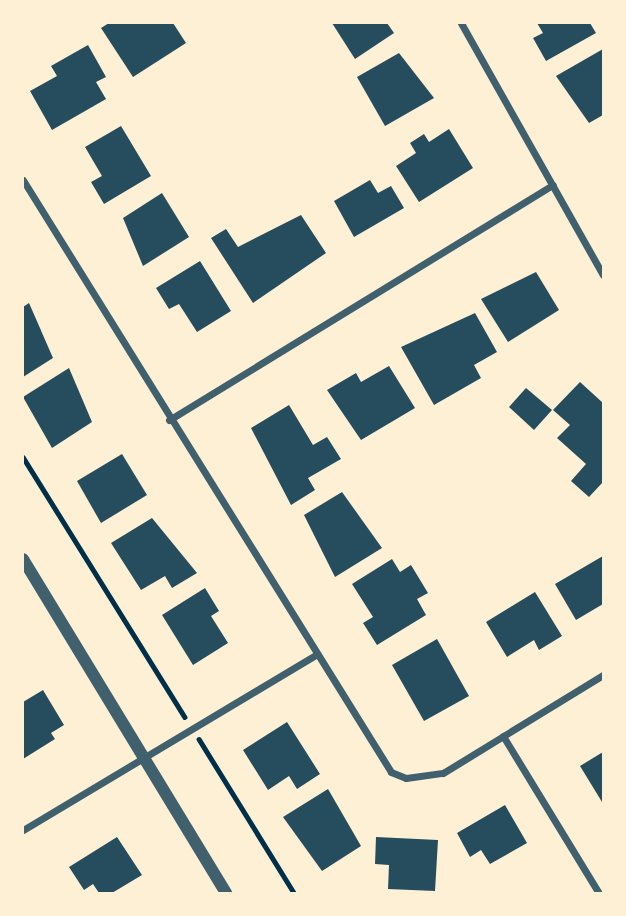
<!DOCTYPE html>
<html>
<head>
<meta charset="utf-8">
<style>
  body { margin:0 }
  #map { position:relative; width:626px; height:916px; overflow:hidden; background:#fdf0d5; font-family:Signika,sans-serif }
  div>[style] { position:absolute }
  .building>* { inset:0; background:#264d5e }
  .path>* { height:4.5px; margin:-2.25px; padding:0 2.25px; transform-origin:2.25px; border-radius:2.25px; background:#003049 }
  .minor>* { height:7px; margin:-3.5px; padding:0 3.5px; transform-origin:3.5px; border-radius:3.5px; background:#3f606c }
  .tertiary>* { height:12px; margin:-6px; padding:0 6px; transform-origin:6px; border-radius:6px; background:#3f606c }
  span { translate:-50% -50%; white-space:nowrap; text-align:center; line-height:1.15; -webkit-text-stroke:5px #fdf0d5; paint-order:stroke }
  .frame { position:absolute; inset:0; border:24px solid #fdf0d5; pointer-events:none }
</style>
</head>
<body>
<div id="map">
  <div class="building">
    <div style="clip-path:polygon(109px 23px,173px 23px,186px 43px,133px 77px,101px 28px)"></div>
    <div style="clip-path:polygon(332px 23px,387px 23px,394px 33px,355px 59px)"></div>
    <div style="clip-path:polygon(537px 23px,590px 23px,596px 33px,546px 61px,533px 38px,543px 33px)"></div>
    <div style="clip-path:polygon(88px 45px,106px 77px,96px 82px,106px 99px,52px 130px,30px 91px,57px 76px,51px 66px)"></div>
    <div style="clip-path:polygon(603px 49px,603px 115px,589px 123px,556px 76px)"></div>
    <div style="clip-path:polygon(399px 53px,434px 98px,385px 126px,357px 77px)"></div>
    <div style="clip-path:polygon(121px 126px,151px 176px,104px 204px,91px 182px,102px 176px,85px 147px)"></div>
    <div style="clip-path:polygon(449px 129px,473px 168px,419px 202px,396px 166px,416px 153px,410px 143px,424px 134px,429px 142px)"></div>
    <div style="clip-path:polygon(370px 180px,378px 193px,391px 186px,404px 208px,354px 237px,334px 201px)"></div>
    <div style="clip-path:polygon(162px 193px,189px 237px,143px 266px,123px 218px)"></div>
    <div style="clip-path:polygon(301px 215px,326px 253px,253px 303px,211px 238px,226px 229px,238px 247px)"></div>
    <div style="clip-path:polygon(200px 261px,231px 311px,197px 332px,179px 304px,169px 309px,156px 288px)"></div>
    <div style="clip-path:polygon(536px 272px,559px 310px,508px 342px,481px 299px)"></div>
    <div style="clip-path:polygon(29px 303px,53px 358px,23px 377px,23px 307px)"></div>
    <div style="clip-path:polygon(475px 313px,497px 352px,474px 365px,481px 378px,434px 405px,401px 347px)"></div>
    <div style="clip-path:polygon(389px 366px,415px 408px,361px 440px,327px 390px,356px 373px,361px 382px)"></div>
    <div style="clip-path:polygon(69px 368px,92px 422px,52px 448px,23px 397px)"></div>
    <div style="clip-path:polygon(580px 382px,603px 403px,603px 482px,589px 497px,571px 481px,586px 464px,557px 438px,570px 425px,553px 410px)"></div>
    <div style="clip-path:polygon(526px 388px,552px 410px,534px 430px,509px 407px)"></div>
    <div style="clip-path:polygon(289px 405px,313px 445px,327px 437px,341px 459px,308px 478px,315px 490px,291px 505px,251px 428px)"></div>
    <div style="clip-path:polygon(122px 454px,147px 495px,101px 523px,77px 481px)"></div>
    <div style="clip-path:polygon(342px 492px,382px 548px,335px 577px,304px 515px)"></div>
    <div style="clip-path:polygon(152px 518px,197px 573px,172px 588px,165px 576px,141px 590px,111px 543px)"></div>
    <div style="clip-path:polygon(603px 556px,603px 604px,576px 620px,555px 584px)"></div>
    <div style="clip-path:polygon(392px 559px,400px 572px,411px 565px,428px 593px,417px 599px,426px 615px,377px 645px,363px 623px,373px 617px,352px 584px)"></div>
    <div style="clip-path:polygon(205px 588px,219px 611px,211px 616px,228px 643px,193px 665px,162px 615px)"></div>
    <div style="clip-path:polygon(535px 592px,562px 636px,539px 650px,534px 640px,507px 657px,486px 622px)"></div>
    <div style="clip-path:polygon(437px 639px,469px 696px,424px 721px,392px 665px)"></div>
    <div style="clip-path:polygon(43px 690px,64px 725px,51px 733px,55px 739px,23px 759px,23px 702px)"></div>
    <div style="clip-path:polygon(287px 722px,320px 774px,297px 789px,289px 776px,268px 790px,243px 750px)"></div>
    <div style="clip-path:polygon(603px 752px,603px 801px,602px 802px,580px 766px)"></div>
    <div style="clip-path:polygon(328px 789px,361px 846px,322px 871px,283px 817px)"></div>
    <div style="clip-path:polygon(505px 805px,527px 843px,490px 864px,481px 850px,470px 857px,457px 833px)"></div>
    <div style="clip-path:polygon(117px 837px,142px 875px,112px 893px,99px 893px,93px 884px,84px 890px,69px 867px)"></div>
    <div style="clip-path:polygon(376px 837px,438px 840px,435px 891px,388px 889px,389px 865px,375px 864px)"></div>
  </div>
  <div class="path">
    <div style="left:23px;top:457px;width:306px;rotate:58.1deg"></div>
    <div style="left:199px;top:739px;width:181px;rotate:58.3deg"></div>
  </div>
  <div class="minor">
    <div style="left:461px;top:23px;width:289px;rotate:60.6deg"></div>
    <div style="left:23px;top:180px;width:697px;rotate:58.13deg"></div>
    <div style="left:391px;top:772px;width:16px;rotate:22deg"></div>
    <div style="left:406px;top:778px;width:37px;rotate:-8deg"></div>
    <div style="left:443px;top:773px;width:188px;rotate:-31.5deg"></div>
    <div style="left:169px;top:420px;width:450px;rotate:-31.5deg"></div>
    <div style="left:503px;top:736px;width:184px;rotate:58.6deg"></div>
    <div style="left:23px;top:830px;width:339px;rotate:-30.9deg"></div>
  </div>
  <div class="tertiary">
    <div style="left:23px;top:559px;width:391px;rotate:58.7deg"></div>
  </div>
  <div class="frame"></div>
</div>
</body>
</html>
